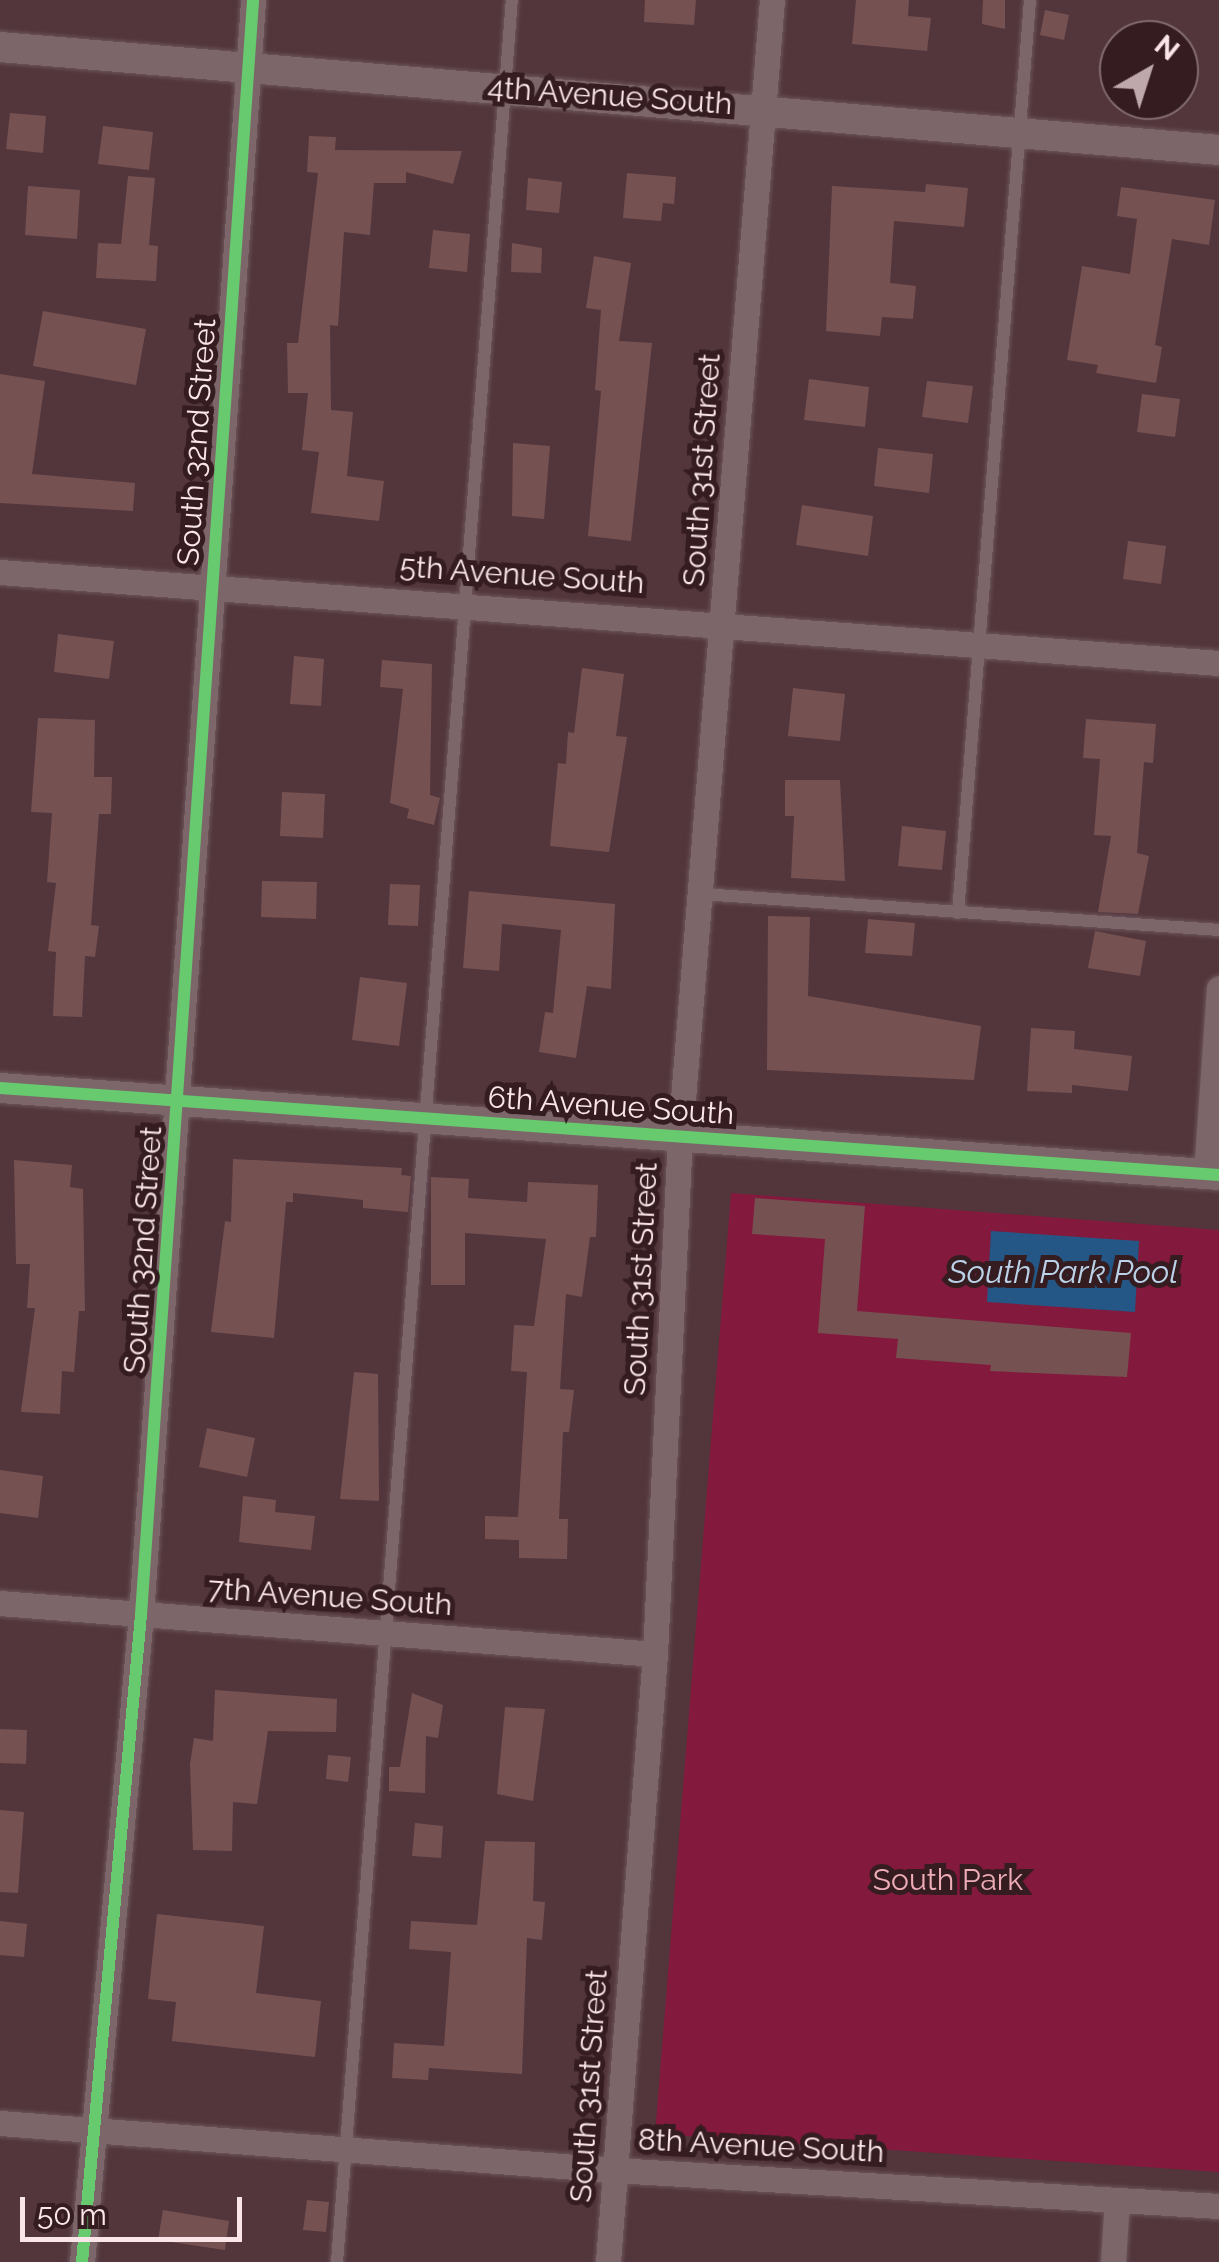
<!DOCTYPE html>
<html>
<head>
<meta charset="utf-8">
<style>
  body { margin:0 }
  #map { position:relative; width:1219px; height:2262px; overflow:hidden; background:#52363c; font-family:Raleway,sans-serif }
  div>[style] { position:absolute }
  .green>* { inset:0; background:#83193d }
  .water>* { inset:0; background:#245785 }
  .building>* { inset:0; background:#765152 }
  .roads { filter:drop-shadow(0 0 2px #6d565b) drop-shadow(0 0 2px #6d565b) }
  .service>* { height:12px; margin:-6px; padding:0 6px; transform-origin:6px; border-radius:6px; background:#7c666a }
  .minor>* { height:25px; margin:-12.5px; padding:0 12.5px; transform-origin:12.5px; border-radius:12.5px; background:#7c666a }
  .tertiary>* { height:30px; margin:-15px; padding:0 15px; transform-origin:15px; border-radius:15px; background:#7c666a }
  .cycleway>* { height:12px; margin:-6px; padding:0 6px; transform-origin:6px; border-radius:6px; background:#67ca6e }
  span { translate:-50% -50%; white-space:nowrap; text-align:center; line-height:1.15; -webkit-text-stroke:10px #341c20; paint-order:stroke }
  .street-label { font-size:30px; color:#fae5e8 }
  .park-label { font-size:30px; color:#eeacb7 }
  .water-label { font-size:32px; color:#bbd2e8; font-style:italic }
  .north { position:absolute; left:1099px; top:20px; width:100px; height:100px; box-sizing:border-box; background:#341c20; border:2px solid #836c70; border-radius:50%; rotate:39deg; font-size:28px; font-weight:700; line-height:40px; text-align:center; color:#fae5e8 }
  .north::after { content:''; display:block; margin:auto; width:35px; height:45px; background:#bfa8ac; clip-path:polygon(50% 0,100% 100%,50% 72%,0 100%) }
  .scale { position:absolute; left:20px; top:2197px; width:222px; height:45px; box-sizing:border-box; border:5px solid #fae5e8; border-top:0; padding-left:12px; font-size:30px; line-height:35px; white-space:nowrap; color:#fae5e8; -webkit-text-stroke:8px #341c20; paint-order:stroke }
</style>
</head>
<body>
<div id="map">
  <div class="green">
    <div style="clip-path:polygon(731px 1193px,1219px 1230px,1219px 2172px,655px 2134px)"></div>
  </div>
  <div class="water">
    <div style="clip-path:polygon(991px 1231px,1139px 1241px,1135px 1312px,987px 1302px)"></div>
  </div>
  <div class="building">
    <div style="clip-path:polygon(645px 0,696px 0,694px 25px,644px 22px)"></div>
    <div style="clip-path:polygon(856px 0,909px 0,908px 16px,931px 18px,927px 51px,852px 44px)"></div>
    <div style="clip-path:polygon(983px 0,1005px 0,1005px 29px,982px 24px)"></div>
    <div style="clip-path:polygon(1045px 10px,1069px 15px,1064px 40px,1040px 35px)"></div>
    <div style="clip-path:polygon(10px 113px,46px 116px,43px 153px,6px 149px)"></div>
    <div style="clip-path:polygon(103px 126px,153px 132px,149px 170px,98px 164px)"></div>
    <div style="clip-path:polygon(309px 136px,336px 137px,335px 150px,462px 151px,453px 184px,406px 172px,406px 183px,374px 183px,370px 235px,344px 232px,338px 326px,330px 325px,331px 410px,353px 412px,347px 476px,384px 481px,379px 521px,311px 513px,319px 452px,302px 450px,308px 393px,288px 393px,287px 343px,298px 343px,318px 173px,307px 172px)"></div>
    <div style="clip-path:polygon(627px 173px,676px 177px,674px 204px,663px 203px,661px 221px,623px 218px)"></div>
    <div style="clip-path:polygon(128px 176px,155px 178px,149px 245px,158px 246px,156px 281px,96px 278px,98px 243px,121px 244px)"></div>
    <div style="clip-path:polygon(528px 178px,562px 182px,559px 213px,526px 210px)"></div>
    <div style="clip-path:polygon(926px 184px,968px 188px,964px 227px,894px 221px,890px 283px,916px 286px,913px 319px,882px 317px,880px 336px,826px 331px,832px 186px,925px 192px)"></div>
    <div style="clip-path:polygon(28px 186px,80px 190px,77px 239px,25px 235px)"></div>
    <div style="clip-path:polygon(1121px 187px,1215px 200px,1209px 245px,1172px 239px,1155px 345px,1162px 347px,1156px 383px,1096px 373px,1098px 365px,1067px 360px,1082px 266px,1130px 274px,1137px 219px,1117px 216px)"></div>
    <div style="clip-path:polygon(433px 230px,470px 234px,467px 272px,429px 268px)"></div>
    <div style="clip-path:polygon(512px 243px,542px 248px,541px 273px,511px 272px)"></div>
    <div style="clip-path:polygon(594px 256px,631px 263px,619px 341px,652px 343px,631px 541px,588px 536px,601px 391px,595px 390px,601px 310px,586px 308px)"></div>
    <div style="clip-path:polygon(43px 311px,146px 329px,136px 385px,33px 366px)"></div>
    <div style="clip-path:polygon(0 374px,45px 381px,32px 474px,135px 483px,133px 511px,0 503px)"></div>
    <div style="clip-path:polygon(809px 379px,869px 387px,865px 427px,804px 420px)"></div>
    <div style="clip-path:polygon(927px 381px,973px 386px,968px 423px,922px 417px)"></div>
    <div style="clip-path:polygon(1142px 394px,1180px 399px,1175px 437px,1137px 432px)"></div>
    <div style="clip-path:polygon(513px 443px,550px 446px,544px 519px,512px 516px)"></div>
    <div style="clip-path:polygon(878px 448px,933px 454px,929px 493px,874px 486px)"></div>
    <div style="clip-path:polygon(802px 505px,873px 516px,868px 556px,796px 545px)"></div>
    <div style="clip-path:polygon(1128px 541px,1166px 546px,1161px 584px,1123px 579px)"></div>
    <div style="clip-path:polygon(58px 634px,114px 641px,109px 679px,54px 672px)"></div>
    <div style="clip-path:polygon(294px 656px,324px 659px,321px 706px,290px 704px)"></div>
    <div style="clip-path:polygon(382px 660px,432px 664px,430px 795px,440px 798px,434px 825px,407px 818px,409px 809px,390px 803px,403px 689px,380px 687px)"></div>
    <div style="clip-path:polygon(582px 668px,624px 674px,616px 736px,627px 737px,609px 852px,550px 846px,558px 763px,566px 764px,568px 732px,574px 733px)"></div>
    <div style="clip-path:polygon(793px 688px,845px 694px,840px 741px,788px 736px)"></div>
    <div style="clip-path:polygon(38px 718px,95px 720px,94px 777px,112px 777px,111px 814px,99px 814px,91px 925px,99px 926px,95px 957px,85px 956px,82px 1017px,53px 1016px,56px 952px,48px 951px,56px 883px,47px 882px,52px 813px,31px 812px)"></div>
    <div style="clip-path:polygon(1086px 719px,1156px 724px,1153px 763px,1144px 762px,1137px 853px,1149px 856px,1138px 914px,1098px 912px,1111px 836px,1094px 835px,1100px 759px,1083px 758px)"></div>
    <div style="clip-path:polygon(785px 780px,840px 780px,845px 881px,791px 878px,794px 816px,785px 816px)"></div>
    <div style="clip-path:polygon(282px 792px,325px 794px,323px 838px,280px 836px)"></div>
    <div style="clip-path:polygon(902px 826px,946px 831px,942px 870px,898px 866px)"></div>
    <div style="clip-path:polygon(262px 881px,317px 882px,316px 919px,261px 917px)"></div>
    <div style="clip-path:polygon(390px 884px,420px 885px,418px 926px,388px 925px)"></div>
    <div style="clip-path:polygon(469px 891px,615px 904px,611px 989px,587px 986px,576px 1058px,539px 1052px,545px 1012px,553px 1013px,561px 930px,502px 924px,499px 971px,463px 968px)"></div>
    <div style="clip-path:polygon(768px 916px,810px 917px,808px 996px,981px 1026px,974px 1080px,767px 1070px)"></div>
    <div style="clip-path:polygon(868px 919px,915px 923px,912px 956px,865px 953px)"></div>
    <div style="clip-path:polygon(1095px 931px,1146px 941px,1140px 976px,1088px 968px)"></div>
    <div style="clip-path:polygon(360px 977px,407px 983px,399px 1046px,352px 1040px)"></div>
    <div style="clip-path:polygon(1031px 1028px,1075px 1031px,1074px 1049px,1132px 1056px,1128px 1091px,1072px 1085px,1072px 1093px,1027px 1091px)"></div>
    <div style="clip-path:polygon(233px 1159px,402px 1168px,401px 1175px,411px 1176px,408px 1212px,363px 1208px,363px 1200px,293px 1193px,293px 1202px,286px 1202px,274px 1338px,211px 1332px,225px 1221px,231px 1222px)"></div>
    <div style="clip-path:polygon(14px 1160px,72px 1165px,70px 1187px,83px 1189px,85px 1311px,79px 1311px,74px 1372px,62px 1371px,60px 1414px,21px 1412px,35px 1308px,27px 1308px,30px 1264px,16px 1264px)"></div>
    <div style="clip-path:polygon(431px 1177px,469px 1179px,468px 1198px,527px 1202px,528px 1182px,598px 1185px,596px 1237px,590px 1237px,582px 1297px,566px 1294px,560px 1389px,574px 1390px,569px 1432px,563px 1432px,559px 1519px,568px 1519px,567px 1559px,519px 1558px,519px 1540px,485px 1539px,485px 1516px,518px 1517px,527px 1372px,511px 1371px,514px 1325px,534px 1326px,546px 1239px,465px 1233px,465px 1285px,431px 1285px)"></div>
    <div style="clip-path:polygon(755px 1198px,865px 1206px,857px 1311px,1131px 1333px,1127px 1377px,990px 1371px,991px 1365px,896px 1358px,898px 1339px,818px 1333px,825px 1239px,752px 1234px)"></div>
    <div style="clip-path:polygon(354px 1372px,378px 1374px,379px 1501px,340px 1499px)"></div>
    <div style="clip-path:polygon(207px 1428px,255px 1438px,247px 1477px,199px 1467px)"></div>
    <div style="clip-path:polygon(0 1470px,43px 1476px,38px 1518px,0 1513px)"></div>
    <div style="clip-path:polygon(243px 1496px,276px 1500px,275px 1512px,315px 1516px,311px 1550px,239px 1542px)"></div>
    <div style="clip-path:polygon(215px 1690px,337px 1699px,336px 1732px,268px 1731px,257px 1804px,233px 1802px,232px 1851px,193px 1850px,190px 1764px,194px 1738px,213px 1741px)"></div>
    <div style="clip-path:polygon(412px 1693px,443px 1705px,438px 1738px,426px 1736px,425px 1793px,389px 1791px,389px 1767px,400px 1767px)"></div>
    <div style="clip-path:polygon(505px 1707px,545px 1709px,533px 1801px,497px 1794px)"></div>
    <div style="clip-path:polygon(0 1729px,27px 1730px,26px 1764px,0 1763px)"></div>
    <div style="clip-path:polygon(328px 1755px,351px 1757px,348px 1782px,326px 1779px)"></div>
    <div style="clip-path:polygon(0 1810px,24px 1812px,18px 1893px,0 1892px)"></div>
    <div style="clip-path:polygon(415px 1823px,443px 1826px,441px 1858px,412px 1856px)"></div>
    <div style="clip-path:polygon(485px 1841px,535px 1842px,533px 1901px,545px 1902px,542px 1940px,527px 1938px,522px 2074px,429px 2068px,428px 2080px,392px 2078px,394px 2043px,444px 2046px,451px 1952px,409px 1949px,411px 1921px,477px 1925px)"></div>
    <div style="clip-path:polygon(157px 1914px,264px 1926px,256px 1993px,321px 2001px,315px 2057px,172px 2041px,176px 2002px,148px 1999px)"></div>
    <div style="clip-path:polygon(0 1921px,27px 1924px,24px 1957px,0 1955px)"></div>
    <div style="clip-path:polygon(307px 2200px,329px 2202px,326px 2232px,303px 2230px)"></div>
    <div style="clip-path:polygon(163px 2210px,229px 2221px,225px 2250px,158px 2240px)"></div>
  </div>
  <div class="roads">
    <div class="service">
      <div style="left:702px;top:894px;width:518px;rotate:3.98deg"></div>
      <div style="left:958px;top:913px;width:916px;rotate:-85.49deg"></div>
      <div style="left:337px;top:2262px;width:2269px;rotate:-85.58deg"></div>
    </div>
    <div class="minor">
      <div style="left:0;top:572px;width:1222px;rotate:4.27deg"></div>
      <div style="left:1206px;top:1174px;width:186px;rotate:-86deg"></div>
      <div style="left:0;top:1603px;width:657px;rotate:4.45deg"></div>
      <div style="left:0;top:2123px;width:617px;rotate:4.37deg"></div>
      <div style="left:615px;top:2170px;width:605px;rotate:3.41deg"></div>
      <div style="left:82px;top:2262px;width:650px;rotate:-84.79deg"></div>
      <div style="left:141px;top:1615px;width:1619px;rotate:-86.03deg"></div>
      <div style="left:608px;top:2262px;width:610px;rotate:-85.58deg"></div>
      <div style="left:655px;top:1654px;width:519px;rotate:-87.24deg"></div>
      <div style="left:680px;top:1136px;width:1140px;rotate:-85.37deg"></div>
      <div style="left:1113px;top:2262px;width:62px;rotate:-86.3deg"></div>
    </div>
    <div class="tertiary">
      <div style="left:0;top:47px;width:1223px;rotate:4.83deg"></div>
      <div style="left:0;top:1088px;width:1222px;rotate:4.08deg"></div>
    </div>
  </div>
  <div class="cycleway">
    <div style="left:0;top:1088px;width:1222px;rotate:4.08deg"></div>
    <div style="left:82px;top:2262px;width:650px;rotate:-84.79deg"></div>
    <div style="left:141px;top:1615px;width:1619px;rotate:-86.03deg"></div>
  </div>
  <div class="street-label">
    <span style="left:610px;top:96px;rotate:4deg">4th Avenue South</span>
    <span style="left:197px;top:442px;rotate:-86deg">South 32nd Street</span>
    <span style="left:702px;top:470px;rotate:-86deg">South 31st Street</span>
    <span style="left:522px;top:575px;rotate:4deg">5th Avenue South</span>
    <span style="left:611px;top:1106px;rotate:4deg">6th Avenue South</span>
    <span style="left:143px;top:1250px;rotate:-86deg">South 32nd Street</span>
    <span style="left:641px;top:1279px;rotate:-87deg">South 31st Street</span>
    <span style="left:330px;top:1597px;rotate:4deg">7th Avenue South</span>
    <span style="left:589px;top:2086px;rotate:-86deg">South 31st Street</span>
    <span style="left:761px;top:2146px;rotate:3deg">8th Avenue South</span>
  </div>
  <div class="park-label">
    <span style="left:948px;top:1880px">South Park</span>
  </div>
  <div class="water-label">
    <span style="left:1063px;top:1272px">South Park Pool</span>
  </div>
  <div class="north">N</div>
  <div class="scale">50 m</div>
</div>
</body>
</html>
